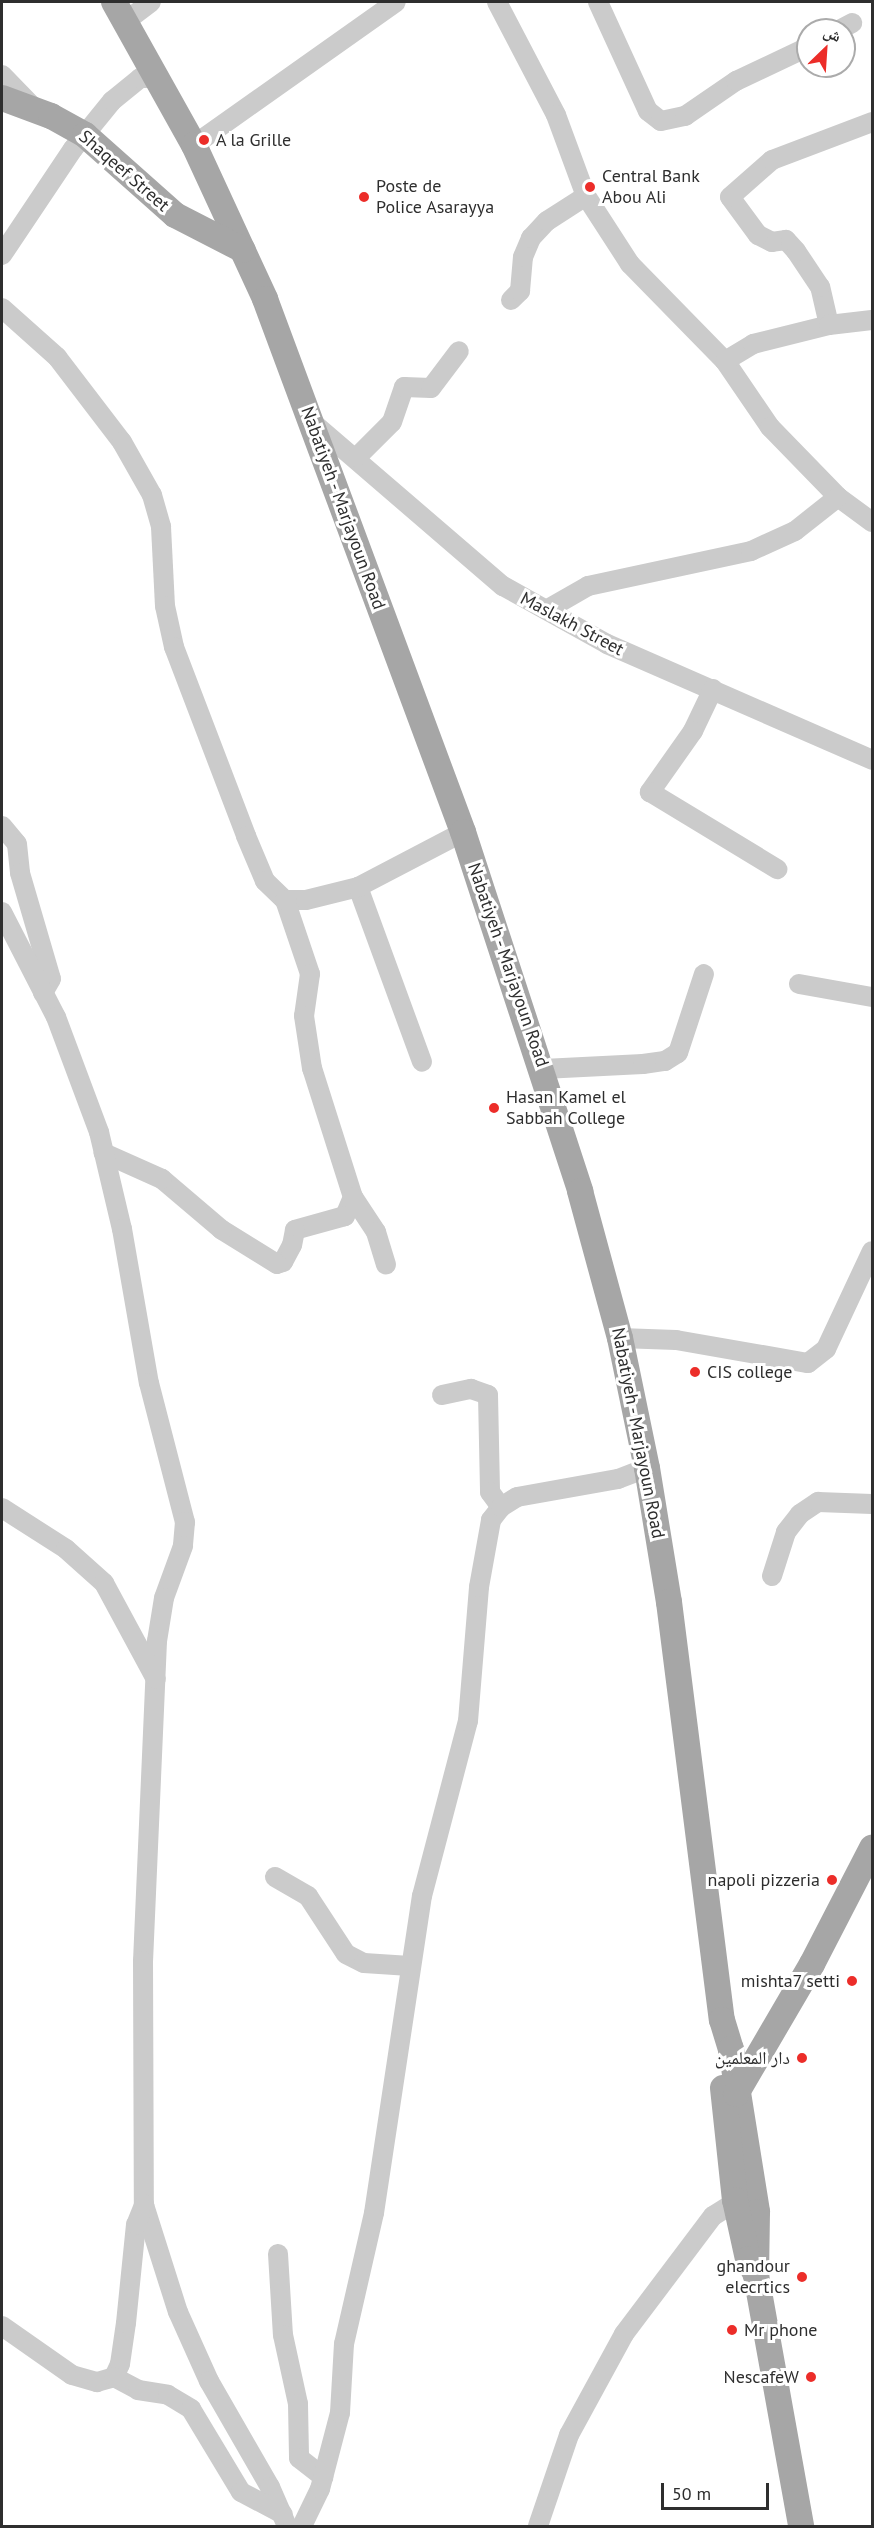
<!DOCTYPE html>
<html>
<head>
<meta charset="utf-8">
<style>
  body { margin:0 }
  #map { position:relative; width:874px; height:2528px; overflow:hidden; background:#fff; font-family:"PT Sans","Noto Naskh Arabic",sans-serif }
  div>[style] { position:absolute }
  .minor>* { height:20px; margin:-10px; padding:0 10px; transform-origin:10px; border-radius:10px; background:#cbcbcb }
  .major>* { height:26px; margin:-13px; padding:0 13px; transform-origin:13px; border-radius:13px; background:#a6a6a6 }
  .dots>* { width:16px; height:16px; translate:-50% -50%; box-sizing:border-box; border:3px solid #fff; border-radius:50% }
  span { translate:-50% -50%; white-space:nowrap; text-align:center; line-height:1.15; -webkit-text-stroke:6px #fff; paint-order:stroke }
  .poi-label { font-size:18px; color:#2e2e2e }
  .left { translate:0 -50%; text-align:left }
  .right { translate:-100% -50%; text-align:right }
  .street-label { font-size:18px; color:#2e2e2e }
  .frame { position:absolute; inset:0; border:3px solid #2e2e2e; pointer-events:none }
  .north { position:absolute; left:796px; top:18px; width:60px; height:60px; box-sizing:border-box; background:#fff; border:2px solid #ababab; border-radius:50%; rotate:25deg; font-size:16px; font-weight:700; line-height:24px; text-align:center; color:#2e2e2e }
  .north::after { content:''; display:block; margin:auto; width:21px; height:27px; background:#ec2d29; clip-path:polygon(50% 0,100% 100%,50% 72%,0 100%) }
  .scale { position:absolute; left:661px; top:2483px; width:108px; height:27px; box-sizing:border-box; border:3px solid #2e2e2e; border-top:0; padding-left:8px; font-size:18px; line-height:21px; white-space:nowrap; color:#2e2e2e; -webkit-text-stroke:4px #fff; paint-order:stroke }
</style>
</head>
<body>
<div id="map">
  <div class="minor">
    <div style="left:497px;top:2px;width:127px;rotate:62.4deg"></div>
    <div style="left:556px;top:115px;width:86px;rotate:69.7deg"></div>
    <div style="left:586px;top:196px;width:81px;rotate:57.1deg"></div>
    <div style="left:630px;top:264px;width:136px;rotate:45.6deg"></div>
    <div style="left:725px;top:361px;width:80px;rotate:55.7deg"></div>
    <div style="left:770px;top:427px;width:98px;rotate:45.8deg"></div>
    <div style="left:838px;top:497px;width:42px;rotate:36.3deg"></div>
    <div style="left:598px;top:2px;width:120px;rotate:65.4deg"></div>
    <div style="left:648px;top:111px;width:16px;rotate:38deg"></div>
    <div style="left:661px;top:121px;width:25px;rotate:-12deg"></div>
    <div style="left:685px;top:116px;width:62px;rotate:-34.5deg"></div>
    <div style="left:736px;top:81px;width:80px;rotate:-25.3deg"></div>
    <div style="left:126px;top:21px;width:31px;rotate:-37deg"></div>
    <div style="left:839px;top:30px;width:15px;rotate:-28deg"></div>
    <div style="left:2px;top:75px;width:45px;rotate:45.9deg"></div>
    <div style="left:194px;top:145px;width:247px;rotate:-35.3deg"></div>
    <div style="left:2px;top:255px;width:128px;rotate:-56.2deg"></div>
    <div style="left:73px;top:149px;width:62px;rotate:-50.9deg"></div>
    <div style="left:112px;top:101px;width:36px;rotate:-39deg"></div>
    <div style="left:140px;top:78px;width:15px"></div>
    <div style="left:511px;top:300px;width:13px;rotate:-45deg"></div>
    <div style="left:520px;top:291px;width:34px;rotate:-85deg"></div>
    <div style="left:523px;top:257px;width:21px;rotate:-67deg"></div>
    <div style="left:531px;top:238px;width:23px;rotate:-47deg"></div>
    <div style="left:547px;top:221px;width:46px;rotate:-32.7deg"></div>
    <div style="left:2px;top:308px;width:74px;rotate:41.7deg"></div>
    <div style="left:57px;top:357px;width:107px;rotate:52.6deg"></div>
    <div style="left:122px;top:442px;width:61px;rotate:60.5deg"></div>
    <div style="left:152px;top:495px;width:33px;rotate:74deg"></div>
    <div style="left:161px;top:527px;width:79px;rotate:87.1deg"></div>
    <div style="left:165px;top:606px;width:42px;rotate:77.6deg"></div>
    <div style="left:174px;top:647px;width:202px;rotate:69.1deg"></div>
    <div style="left:246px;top:836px;width:49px;rotate:67.1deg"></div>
    <div style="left:265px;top:881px;width:28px;rotate:44deg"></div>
    <div style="left:285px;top:900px;width:78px;rotate:71.3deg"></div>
    <div style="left:310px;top:974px;width:42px;rotate:98.1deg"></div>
    <div style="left:304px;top:1016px;width:53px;rotate:81.3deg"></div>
    <div style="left:312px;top:1068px;width:135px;rotate:72.4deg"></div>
    <div style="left:353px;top:1197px;width:21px;rotate:113deg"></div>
    <div style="left:345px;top:1216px;width:52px;rotate:164.4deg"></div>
    <div style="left:295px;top:1230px;width:15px;rotate:101deg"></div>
    <div style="left:292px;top:1245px;width:19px;rotate:118deg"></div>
    <div style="left:283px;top:1262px;width:6px;rotate:162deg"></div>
    <div style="left:277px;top:1264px;width:65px;rotate:-148.3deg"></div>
    <div style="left:222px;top:1230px;width:79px;rotate:-139.6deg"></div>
    <div style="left:162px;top:1179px;width:64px;rotate:-155.9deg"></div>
    <div style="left:829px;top:325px;width:39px;rotate:-103deg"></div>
    <div style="left:820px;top:287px;width:43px;rotate:-123.7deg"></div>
    <div style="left:796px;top:251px;width:15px;rotate:-132deg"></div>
    <div style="left:786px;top:240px;width:14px;rotate:172deg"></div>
    <div style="left:772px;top:242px;width:16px;rotate:-153deg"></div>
    <div style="left:758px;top:235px;width:47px;rotate:-126.4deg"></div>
    <div style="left:730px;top:197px;width:56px;rotate:-41.4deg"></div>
    <div style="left:772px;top:160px;width:107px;rotate:-20.8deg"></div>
    <div style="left:725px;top:361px;width:33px;rotate:-31deg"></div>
    <div style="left:753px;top:344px;width:78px;rotate:-14deg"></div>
    <div style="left:829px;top:325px;width:43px;rotate:-6.6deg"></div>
    <div style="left:312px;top:422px;width:252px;rotate:40.7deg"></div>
    <div style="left:503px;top:586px;width:119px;rotate:29.1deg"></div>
    <div style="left:607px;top:644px;width:289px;rotate:23.6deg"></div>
    <div style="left:357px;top:457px;width:49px;rotate:-45deg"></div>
    <div style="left:392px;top:422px;width:37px;rotate:-71deg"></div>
    <div style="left:404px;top:387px;width:27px;rotate:2deg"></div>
    <div style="left:431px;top:388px;width:46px;rotate:-52.9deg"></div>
    <div style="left:548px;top:609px;width:46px;rotate:-29.9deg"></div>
    <div style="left:588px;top:586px;width:167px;rotate:-12.1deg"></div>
    <div style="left:751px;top:551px;width:48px;rotate:-24.4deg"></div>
    <div style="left:795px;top:531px;width:55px;rotate:-38.3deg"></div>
    <div style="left:713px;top:689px;width:47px;rotate:115.5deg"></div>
    <div style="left:693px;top:731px;width:75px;rotate:125.2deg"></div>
    <div style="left:650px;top:792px;width:149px;rotate:31.2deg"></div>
    <div style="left:2px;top:826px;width:23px;rotate:50deg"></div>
    <div style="left:17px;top:844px;width:29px;rotate:84deg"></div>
    <div style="left:20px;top:873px;width:110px;rotate:73.7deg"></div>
    <div style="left:51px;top:979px;width:16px;rotate:120deg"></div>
    <div style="left:358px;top:887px;width:186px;rotate:69.9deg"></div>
    <div style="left:285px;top:900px;width:21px"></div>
    <div style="left:306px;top:900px;width:54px;rotate:-14deg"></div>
    <div style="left:358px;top:887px;width:119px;rotate:-27.6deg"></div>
    <div style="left:2px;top:912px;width:118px;rotate:62.8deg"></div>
    <div style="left:56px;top:1017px;width:123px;rotate:69.5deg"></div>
    <div style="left:99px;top:1132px;width:100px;rotate:76.7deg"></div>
    <div style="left:122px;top:1229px;width:156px;rotate:80.1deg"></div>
    <div style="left:149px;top:1383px;width:144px;rotate:75.5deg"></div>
    <div style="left:185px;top:1522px;width:24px;rotate:95deg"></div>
    <div style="left:183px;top:1546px;width:55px;rotate:110.1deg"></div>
    <div style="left:164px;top:1598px;width:44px;rotate:99.2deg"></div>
    <div style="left:157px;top:1641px;width:320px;rotate:92.5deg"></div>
    <div style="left:143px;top:1961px;width:244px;rotate:89.8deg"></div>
    <div style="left:144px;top:2205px;width:112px;rotate:72.4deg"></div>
    <div style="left:178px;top:2312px;width:76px;rotate:65.8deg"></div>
    <div style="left:209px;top:2381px;width:122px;rotate:60.1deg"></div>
    <div style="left:270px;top:2487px;width:43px;rotate:66.4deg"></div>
    <div style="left:799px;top:984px;width:74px;rotate:10.1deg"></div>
    <div style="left:543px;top:1069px;width:100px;rotate:-2.9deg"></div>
    <div style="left:643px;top:1064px;width:22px;rotate:-8deg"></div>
    <div style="left:665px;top:1061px;width:15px;rotate:-32deg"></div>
    <div style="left:678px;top:1053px;width:83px;rotate:-71.8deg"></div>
    <div style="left:353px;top:1197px;width:42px;rotate:56.7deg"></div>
    <div style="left:376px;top:1232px;width:34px;rotate:73deg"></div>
    <div style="left:620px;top:1338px;width:56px;rotate:2deg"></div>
    <div style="left:676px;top:1340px;width:134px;rotate:9.9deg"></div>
    <div style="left:808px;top:1363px;width:23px;rotate:-38deg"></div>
    <div style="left:826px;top:1349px;width:108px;rotate:-64.9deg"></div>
    <div style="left:442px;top:1395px;width:30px;rotate:-12deg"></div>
    <div style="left:471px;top:1389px;width:18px;rotate:19deg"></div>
    <div style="left:488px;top:1395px;width:97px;rotate:88.8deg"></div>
    <div style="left:490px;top:1492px;width:19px;rotate:54deg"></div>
    <div style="left:2px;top:1508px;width:76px;rotate:32.6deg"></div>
    <div style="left:66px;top:1549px;width:51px;rotate:41.8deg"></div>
    <div style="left:104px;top:1583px;width:109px;rotate:61.6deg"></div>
    <div style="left:772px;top:1576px;width:46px;rotate:-72.3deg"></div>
    <div style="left:786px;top:1532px;width:23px;rotate:-52deg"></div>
    <div style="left:800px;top:1514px;width:22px;rotate:-34deg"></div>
    <div style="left:818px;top:1502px;width:54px;rotate:2.1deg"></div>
    <div style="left:275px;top:1877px;width:38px;rotate:30deg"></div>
    <div style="left:308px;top:1896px;width:69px;rotate:56.8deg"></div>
    <div style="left:346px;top:1954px;width:20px;rotate:27deg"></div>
    <div style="left:364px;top:1963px;width:46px;rotate:3.7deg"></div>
    <div style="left:278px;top:2254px;width:81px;rotate:86.5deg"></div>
    <div style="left:283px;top:2335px;width:71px;rotate:77.7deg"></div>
    <div style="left:298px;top:2404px;width:54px;rotate:88.9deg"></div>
    <div style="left:299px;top:2458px;width:31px;rotate:38deg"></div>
    <div style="left:2px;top:2326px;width:85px;rotate:35deg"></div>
    <div style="left:72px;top:2375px;width:26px;rotate:16deg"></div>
    <div style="left:97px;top:2382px;width:18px;rotate:-16deg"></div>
    <div style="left:114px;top:2377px;width:14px;rotate:-65deg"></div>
    <div style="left:120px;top:2364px;width:41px;rotate:-81.7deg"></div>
    <div style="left:126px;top:2323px;width:99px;rotate:-84.2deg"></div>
    <div style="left:136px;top:2225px;width:22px;rotate:-68deg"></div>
    <div style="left:114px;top:2377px;width:27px;rotate:28deg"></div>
    <div style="left:138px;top:2390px;width:30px;rotate:9deg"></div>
    <div style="left:168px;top:2395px;width:27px;rotate:31deg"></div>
    <div style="left:191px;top:2409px;width:97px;rotate:58.9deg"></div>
    <div style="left:241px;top:2492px;width:47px;rotate:27.6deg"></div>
    <div style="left:302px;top:2526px;width:41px;rotate:-64.1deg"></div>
    <div style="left:320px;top:2489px;width:79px;rotate:-75.3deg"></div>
    <div style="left:340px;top:2413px;width:69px;rotate:-86.7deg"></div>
    <div style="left:344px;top:2344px;width:134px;rotate:-77.1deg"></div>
    <div style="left:374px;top:2213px;width:321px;rotate:-81.4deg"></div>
    <div style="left:422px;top:1896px;width:181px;rotate:-75.3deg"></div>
    <div style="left:468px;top:1721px;width:134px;rotate:-85.3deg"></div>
    <div style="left:479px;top:1587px;width:68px;rotate:-79.8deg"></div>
    <div style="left:491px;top:1520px;width:16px;rotate:-52deg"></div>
    <div style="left:501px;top:1507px;width:19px;rotate:-32deg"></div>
    <div style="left:517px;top:1497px;width:103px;rotate:-10.1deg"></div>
    <div style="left:618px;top:1479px;width:31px;rotate:-21deg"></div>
    <div style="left:538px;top:2526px;width:96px;rotate:-71.2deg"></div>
    <div style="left:569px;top:2435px;width:115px;rotate:-61.4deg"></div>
    <div style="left:624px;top:2334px;width:148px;rotate:-53deg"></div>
    <div style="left:713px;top:2216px;width:39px;rotate:-32deg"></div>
  </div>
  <div class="major">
    <div style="left:114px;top:2px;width:164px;rotate:60.8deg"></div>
    <div style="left:194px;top:145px;width:170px;rotate:65.2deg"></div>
    <div style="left:265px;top:299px;width:569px;rotate:69.62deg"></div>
    <div style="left:463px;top:832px;width:378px;rotate:71.9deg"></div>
    <div style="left:580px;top:1191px;width:152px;rotate:74.8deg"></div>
    <div style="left:620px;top:1338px;width:133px;rotate:78.3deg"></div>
    <div style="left:647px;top:1468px;width:136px;rotate:80.7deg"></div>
    <div style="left:669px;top:1602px;width:421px;rotate:82.8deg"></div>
    <div style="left:722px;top:2020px;width:30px;rotate:73deg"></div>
    <div style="left:731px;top:2049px;width:165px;rotate:80.9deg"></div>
    <div style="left:757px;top:2212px;width:63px;rotate:90.9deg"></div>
    <div style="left:2px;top:98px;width:52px;rotate:20.2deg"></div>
    <div style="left:51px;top:116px;width:39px;rotate:29deg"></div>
    <div style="left:85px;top:135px;width:120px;rotate:41.6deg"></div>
    <div style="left:175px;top:215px;width:76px;rotate:27.2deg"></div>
    <div style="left:723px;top:2088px;width:113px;rotate:83.9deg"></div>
    <div style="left:735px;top:2200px;width:60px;rotate:77.6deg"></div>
    <div style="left:748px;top:2259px;width:18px;rotate:63deg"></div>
    <div style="left:756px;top:2275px;width:255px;rotate:79.8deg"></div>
    <div style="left:736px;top:2094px;width:151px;rotate:-59.7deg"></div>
    <div style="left:812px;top:1964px;width:131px;rotate:-62.7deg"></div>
  </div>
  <div class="dots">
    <div style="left:204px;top:140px;background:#ec2d29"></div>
    <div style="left:590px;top:187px;background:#ec2d29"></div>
    <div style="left:364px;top:197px;background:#ec2d29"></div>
    <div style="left:494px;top:1108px;background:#ec2d29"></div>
    <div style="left:695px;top:1372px;background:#ec2d29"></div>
    <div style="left:832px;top:1880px;background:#ec2d29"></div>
    <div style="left:852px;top:1981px;background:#ec2d29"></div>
    <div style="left:802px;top:2058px;background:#ec2d29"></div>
    <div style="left:802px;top:2277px;background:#ec2d29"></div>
    <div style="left:732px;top:2330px;background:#ec2d29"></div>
    <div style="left:811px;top:2377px;background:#ec2d29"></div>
  </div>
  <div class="poi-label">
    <span class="left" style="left:216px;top:140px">A la Grille</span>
    <span class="left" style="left:602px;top:187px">Central Bank<br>Abou Ali</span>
    <span class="left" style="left:376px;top:197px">Poste de<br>Police Asarayya</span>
    <span class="left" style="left:506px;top:1108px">Hasan Kamel el<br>Sabbah College</span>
    <span class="left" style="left:707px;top:1372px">CIS college</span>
    <span class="right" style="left:820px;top:1880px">napoli pizzeria</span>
    <span class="right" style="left:840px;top:1981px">mishta7 setti</span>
    <span class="right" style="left:790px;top:2058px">دار المعلمين</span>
    <span class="right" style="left:790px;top:2277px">ghandour<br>elecrtics</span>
    <span class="left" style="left:744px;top:2330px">Mr phone</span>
    <span class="right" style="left:799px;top:2377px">NescafeW</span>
  </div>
  <div class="street-label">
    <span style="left:124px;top:171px;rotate:41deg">Shaqeef Street</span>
    <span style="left:343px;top:508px;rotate:70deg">Nabatiyeh - Marjayoun Road</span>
    <span style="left:572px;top:624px;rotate:28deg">Maslakh Street</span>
    <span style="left:508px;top:965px;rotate:71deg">Nabatiyeh - Marjayoun Road</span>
    <span style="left:638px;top:1433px;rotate:79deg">Nabatiyeh - Marjayoun Road</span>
  </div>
  <div class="frame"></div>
  <div class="north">ش</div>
  <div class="scale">50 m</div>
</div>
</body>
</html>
